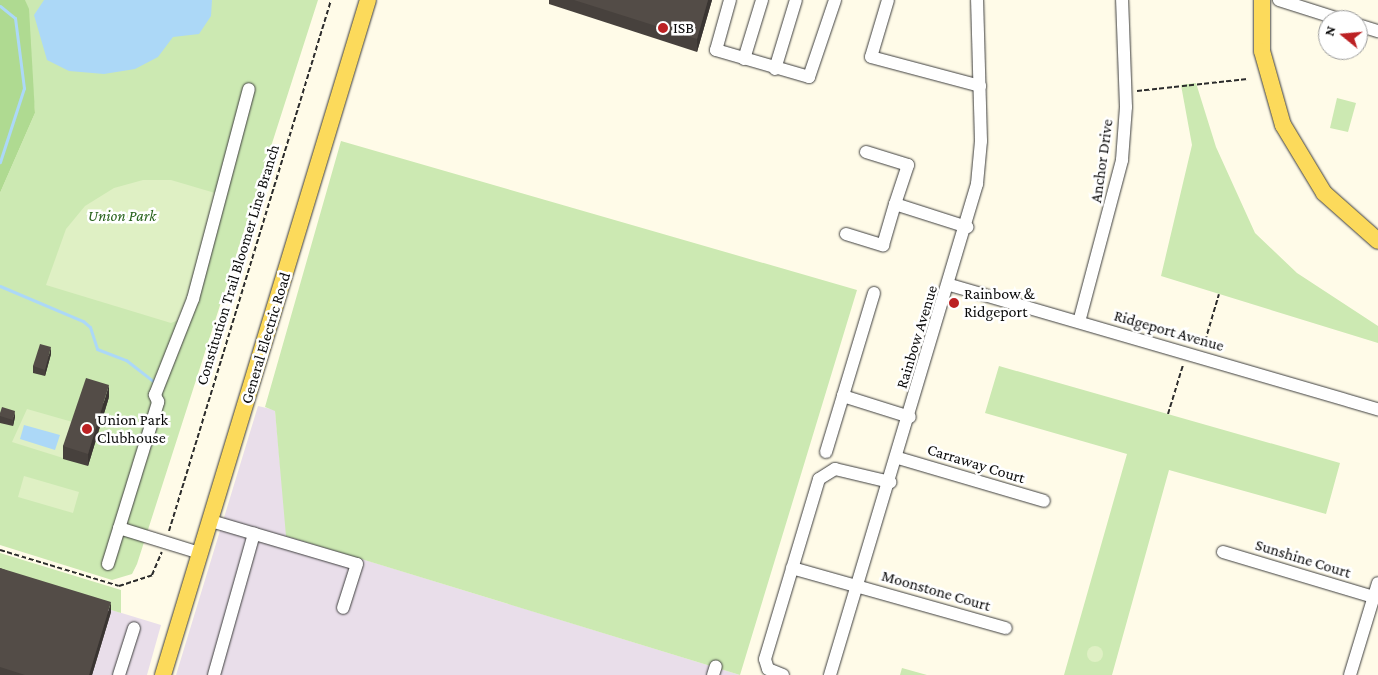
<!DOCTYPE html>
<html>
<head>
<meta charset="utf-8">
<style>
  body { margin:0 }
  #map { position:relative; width:1378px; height:675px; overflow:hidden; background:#fffbe8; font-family:"Crimson Pro",serif }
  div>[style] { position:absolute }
  .industrial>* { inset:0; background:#e9deea }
  .green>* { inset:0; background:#cce9b2 }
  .forest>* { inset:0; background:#afda91 }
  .pitch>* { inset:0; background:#dff0c4 }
  .round { border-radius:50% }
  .water>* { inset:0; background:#acd8f7 }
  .stream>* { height:3px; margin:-1.5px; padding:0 1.5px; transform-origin:1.5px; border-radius:1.5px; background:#acd8f7 }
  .path>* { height:2px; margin-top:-1px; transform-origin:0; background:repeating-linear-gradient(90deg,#2c2c2c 0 5px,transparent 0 7.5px) }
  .roads { filter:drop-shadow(0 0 1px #3d3d3d) drop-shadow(0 0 1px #3d3d3d) }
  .minor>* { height:12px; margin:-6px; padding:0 6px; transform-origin:6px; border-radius:6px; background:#fff }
  .major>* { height:16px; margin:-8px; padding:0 8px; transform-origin:8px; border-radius:8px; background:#fcda5b }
  .wall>* { inset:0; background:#47413d }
  .shaded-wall>* { inset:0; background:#3a3532 }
  .building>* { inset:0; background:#534c47 }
  .dots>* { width:14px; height:14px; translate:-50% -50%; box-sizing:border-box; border:2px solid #fff; border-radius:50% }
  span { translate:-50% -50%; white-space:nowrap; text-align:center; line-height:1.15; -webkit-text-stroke:5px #fff; paint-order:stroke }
  .poi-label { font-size:16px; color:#0a0a0a }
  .left { translate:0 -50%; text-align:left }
  .street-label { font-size:16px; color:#0a0a0a }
  .park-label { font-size:16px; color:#27621b; font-style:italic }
  .north { position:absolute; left:1318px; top:10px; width:50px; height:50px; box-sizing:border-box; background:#fff; border:1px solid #9d9d9d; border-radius:50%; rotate:287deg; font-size:14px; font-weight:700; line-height:20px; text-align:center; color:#0a0a0a }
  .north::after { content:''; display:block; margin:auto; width:18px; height:22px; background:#bc2123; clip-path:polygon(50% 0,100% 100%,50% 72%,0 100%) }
</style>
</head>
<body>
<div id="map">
  <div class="industrial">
    <div style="clip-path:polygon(258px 406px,275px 410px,287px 536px,740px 675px,176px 675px)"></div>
    <div style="clip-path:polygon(0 576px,161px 625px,147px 675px,0 675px)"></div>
  </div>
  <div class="green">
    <div style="clip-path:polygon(25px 0,318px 0,137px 564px,132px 574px,112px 580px,0 545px,0 193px,35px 113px)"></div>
    <div style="clip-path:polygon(1196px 83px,1216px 147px,1255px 233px,1297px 273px,1378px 326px,1378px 343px,1161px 276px,1192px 145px,1181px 85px)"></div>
    <div style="clip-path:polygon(1337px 98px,1356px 103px,1348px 132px,1330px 128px)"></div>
    <div style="clip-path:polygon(341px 141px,857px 290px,740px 675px,286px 536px,275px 411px,265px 407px)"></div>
    <div style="clip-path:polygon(999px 366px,1340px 463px,1326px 514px,1169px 470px,1112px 675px,1064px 675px,1127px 454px,985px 413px)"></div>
    <div style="clip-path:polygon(0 553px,121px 590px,121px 613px,0 576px)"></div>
    <div style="clip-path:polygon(902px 668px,927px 675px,900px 675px)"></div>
  </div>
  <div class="forest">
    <div style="clip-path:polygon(0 0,25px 0,29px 9px,35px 113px,0 193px)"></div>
  </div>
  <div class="pitch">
    <div style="clip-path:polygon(143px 180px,171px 180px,215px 193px,181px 319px,171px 323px,46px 285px,66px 229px,85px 206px,114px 188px)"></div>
    <div style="clip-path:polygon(27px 409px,76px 423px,63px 458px,12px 442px)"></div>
    <div style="clip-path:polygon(24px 476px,79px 492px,73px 513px,18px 497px)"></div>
    <div class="round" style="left:1087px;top:646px;width:16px;height:16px"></div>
  </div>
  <div class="water">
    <div style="clip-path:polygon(44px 0,212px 0,211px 16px,199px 34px,173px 37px,158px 57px,135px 69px,104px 74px,69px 71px,47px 60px,34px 15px)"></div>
    <div style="clip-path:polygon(24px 425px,60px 435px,55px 450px,20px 439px)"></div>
  </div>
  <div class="stream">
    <div style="left:0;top:6px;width:19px;rotate:39deg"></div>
    <div style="left:15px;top:18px;width:71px;rotate:82.7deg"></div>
    <div style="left:24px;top:88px;width:78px;rotate:108deg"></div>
    <div style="left:0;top:286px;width:90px;rotate:22.9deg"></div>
    <div style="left:83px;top:321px;width:9px;rotate:41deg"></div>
    <div style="left:90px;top:327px;width:23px;rotate:72deg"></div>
    <div style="left:97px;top:349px;width:31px;rotate:21deg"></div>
    <div style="left:126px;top:360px;width:34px;rotate:38deg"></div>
  </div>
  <div class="path">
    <div style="left:1137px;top:91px;width:111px;rotate:-6.2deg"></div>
    <div style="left:1203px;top:348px;width:56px;rotate:-73.5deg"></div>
    <div style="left:1168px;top:414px;width:51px;rotate:-73deg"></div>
    <div style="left:169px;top:531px;width:555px;rotate:-73.03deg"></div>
    <div style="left:0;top:550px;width:124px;rotate:16.8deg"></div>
    <div style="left:119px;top:586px;width:35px;rotate:-18deg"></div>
    <div style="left:152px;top:575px;width:25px;rotate:-67deg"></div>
  </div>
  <div class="roads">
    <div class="minor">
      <div style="left:730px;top:0;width:52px;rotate:105.6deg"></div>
      <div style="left:716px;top:50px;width:97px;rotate:16.2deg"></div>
      <div style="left:809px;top:77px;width:81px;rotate:-71.3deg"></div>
      <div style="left:888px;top:0;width:59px;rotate:106.6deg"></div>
      <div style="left:871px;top:57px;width:113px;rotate:14.9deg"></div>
      <div style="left:1279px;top:0;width:66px;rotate:17.6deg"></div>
      <div style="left:1358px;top:25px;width:21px;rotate:17deg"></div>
      <div style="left:744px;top:59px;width:62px;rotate:-73deg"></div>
      <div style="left:775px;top:69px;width:72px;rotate:-73.1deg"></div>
      <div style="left:866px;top:152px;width:44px;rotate:17.2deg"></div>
      <div style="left:908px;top:165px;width:41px;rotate:108.4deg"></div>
      <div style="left:895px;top:204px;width:76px;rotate:17.7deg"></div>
      <div style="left:846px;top:234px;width:39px;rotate:17deg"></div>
      <div style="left:883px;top:245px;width:43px;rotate:-73.7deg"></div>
      <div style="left:950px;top:285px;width:446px;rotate:16.2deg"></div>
      <div style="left:874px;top:293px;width:108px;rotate:106.8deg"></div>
      <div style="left:843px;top:396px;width:70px;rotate:17.4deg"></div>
      <div style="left:1079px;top:322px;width:168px;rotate:-75.1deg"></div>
      <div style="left:1122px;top:160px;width:53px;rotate:-85.7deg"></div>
      <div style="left:1126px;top:107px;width:107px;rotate:-92.1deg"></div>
      <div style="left:826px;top:452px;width:59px;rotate:-73.1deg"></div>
      <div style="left:898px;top:458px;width:152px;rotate:16.4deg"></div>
      <div style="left:211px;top:521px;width:152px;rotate:16.4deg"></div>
      <div style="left:357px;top:564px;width:46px;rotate:107.7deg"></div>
      <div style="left:119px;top:528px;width:85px;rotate:17.2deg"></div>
      <div style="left:1223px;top:552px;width:158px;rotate:16.6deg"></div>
      <div style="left:108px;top:564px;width:170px;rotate:-72.8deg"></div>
      <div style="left:158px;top:402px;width:8px;rotate:-113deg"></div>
      <div style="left:155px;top:395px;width:103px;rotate:-68.4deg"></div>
      <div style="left:193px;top:299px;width:217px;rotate:-75.1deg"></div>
      <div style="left:792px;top:568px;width:222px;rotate:15.7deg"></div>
      <div style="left:119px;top:675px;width:49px;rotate:-72.3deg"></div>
      <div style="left:214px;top:675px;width:147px;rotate:-74.2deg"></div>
      <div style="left:713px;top:675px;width:9px;rotate:-72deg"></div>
      <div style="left:783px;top:675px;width:16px;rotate:-158deg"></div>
      <div style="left:768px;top:669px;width:10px;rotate:-107deg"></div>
      <div style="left:765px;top:659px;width:188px;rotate:-73.3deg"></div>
      <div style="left:819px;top:479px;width:19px;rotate:-32deg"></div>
      <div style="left:835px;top:469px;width:57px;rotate:13.3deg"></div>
      <div style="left:830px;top:675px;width:513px;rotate:-73.33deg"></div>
      <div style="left:977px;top:184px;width:43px;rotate:-84.7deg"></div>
      <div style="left:981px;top:141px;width:141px;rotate:-91.6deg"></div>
      <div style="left:1350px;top:675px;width:96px;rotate:-73.1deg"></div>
    </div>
    <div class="major">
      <div style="left:1262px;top:0;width:51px;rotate:90deg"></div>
      <div style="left:1262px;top:51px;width:77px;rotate:74.2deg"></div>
      <div style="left:1283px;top:125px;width:79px;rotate:58.9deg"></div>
      <div style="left:1324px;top:193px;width:72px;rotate:41.6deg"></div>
      <div style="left:163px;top:675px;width:705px;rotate:-73.11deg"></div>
    </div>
  </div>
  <div class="wall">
    <div style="clip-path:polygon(549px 0,712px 0,697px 52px,549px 4px)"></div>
    <div style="clip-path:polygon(51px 354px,45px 376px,33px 373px,33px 366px)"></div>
    <div style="clip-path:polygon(109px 397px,88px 466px,63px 459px,63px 446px)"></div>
    <div style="clip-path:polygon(0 413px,15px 417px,13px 426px,0 423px)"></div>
    <div style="clip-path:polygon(0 568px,111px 612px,92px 675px,0 675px)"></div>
  </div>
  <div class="shaded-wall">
    <div style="clip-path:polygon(708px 0,712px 0,697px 52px,697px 39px)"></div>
    <div style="clip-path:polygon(51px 347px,51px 354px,45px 376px,45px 370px)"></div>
    <div style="clip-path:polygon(109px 385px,109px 397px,88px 466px,88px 454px)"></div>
    <div style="clip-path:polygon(15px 411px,15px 417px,13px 426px,13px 420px)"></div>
    <div style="clip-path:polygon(111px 602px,111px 612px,92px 675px,89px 675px)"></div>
  </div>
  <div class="building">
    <div style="clip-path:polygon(574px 0,708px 0,697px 39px)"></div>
    <div style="clip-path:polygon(40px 344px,51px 347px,45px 370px,33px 366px)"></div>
    <div style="clip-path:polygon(86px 378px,109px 385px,88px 454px,63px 446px)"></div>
    <div style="clip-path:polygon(2px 407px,15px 411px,13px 420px,0 416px,0 413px)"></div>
    <div style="clip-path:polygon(0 568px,111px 602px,89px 675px,25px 675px,0 667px)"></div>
  </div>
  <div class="dots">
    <div style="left:663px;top:28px;background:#bc2123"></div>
    <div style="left:954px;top:303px;background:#bc2123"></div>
    <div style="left:87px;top:429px;background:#bc2123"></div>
  </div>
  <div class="poi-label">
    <span class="left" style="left:673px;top:28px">ISB</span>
    <span class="left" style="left:964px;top:303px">Rainbow &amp;<br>Ridgeport</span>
    <span class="left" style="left:97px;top:429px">Union Park<br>Clubhouse</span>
  </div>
  <div class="street-label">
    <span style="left:1102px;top:161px;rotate:-82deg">Anchor Drive</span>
    <span style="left:238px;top:265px;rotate:-73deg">Constitution Trail Bloomer Line Branch</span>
    <span style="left:1169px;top:331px;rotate:16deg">Ridgeport Avenue</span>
    <span style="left:917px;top:337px;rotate:-73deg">Rainbow Avenue</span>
    <span style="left:266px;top:338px;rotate:-73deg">General Electric Road</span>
    <span style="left:976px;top:464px;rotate:17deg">Carraway Court</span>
    <span style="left:1303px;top:559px;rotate:17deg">Sunshine Court</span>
    <span style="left:936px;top:591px;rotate:16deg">Moonstone Court</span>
  </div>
  <div class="park-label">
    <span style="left:122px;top:216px">Union Park</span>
  </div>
  <div class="north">N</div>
</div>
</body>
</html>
